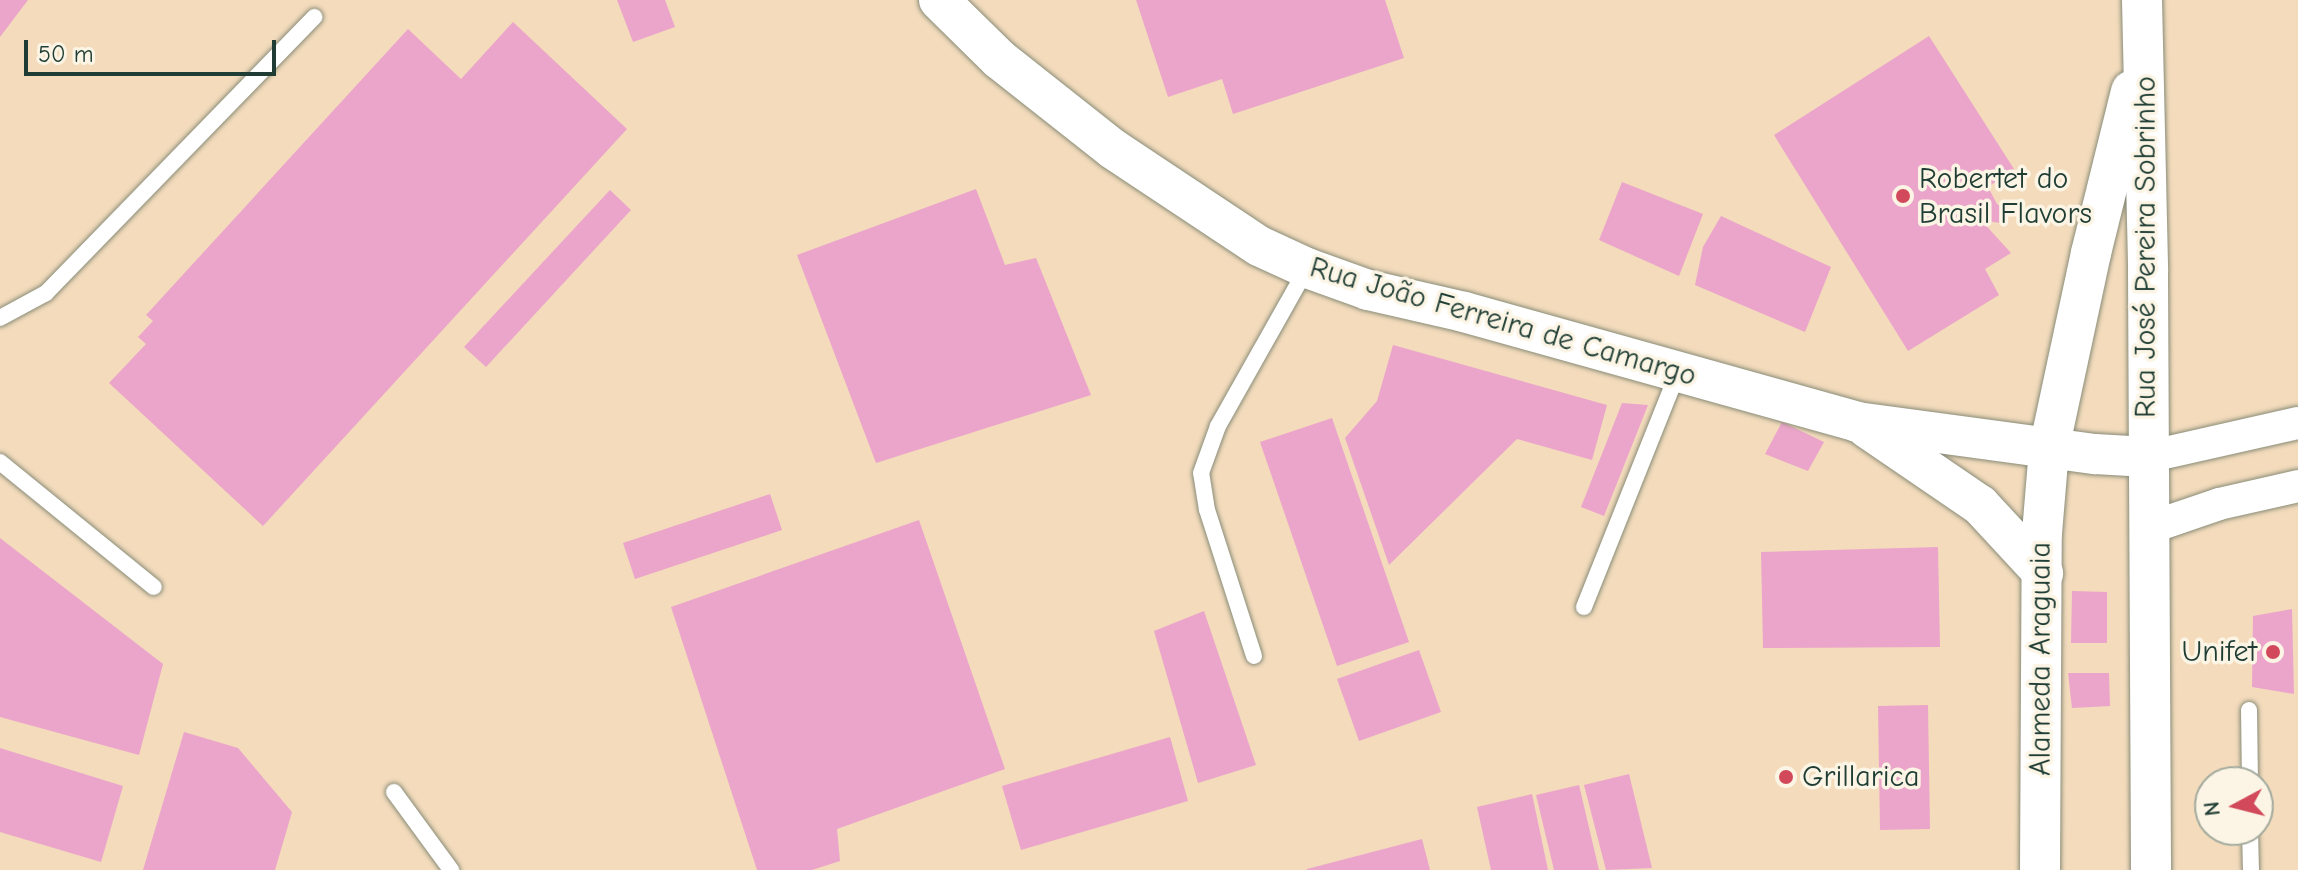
<!DOCTYPE html>
<html>
<head>
<meta charset="utf-8">
<style>
  body { margin:0 }
  #map { position:relative; width:2298px; height:870px; overflow:hidden; background:#f3dbbc; font-family:"Comic Neue",sans-serif }
  div>[style] { position:absolute }
  .building>* { inset:0; background:#eba5ca }
  .roads { filter:drop-shadow(0 0 2px #898c78) drop-shadow(0 0 2px #898c78) }
  .service>* { height:16px; margin:-8px; padding:0 8px; transform-origin:8px; border-radius:8px; background:#fff }
  .minor>* { height:32px; margin:-16px; padding:0 16px; transform-origin:16px; border-radius:16px; background:#fff }
  .tertiary>* { height:40px; margin:-20px; padding:0 20px; transform-origin:20px; border-radius:20px; background:#fff }
  .dots>* { width:22px; height:22px; translate:-50% -50%; box-sizing:border-box; border:4px solid #fcf5e5; border-radius:50% }
  span { translate:-50% -50%; white-space:nowrap; text-align:center; line-height:1.15; -webkit-text-stroke:7px #fcf5e5; paint-order:stroke }
  .poi-label { font-size:30px; color:#1f3d34 }
  .left { translate:0 -50%; text-align:left }
  .right { translate:-100% -50%; text-align:right }
  .street-label { font-size:30px; color:#1f3d34 }
  .north { position:absolute; left:2194px; top:766px; width:80px; height:80px; box-sizing:border-box; background:#fcf5e5; border:2px solid #a4ab9e; border-radius:50%; rotate:263deg; font-size:22px; font-weight:700; line-height:32px; text-align:center; color:#1f3d34 }
  .north::after { content:''; display:block; margin:auto; width:28px; height:36px; background:#d1495b; clip-path:polygon(50% 0,100% 100%,50% 72%,0 100%) }
  .scale { position:absolute; left:24px; top:40px; width:252px; height:36px; box-sizing:border-box; border:4px solid #1f3d34; border-top:0; padding-left:10px; font-size:24px; line-height:28px; white-space:nowrap; color:#1f3d34; -webkit-text-stroke:6px #fcf5e5; paint-order:stroke }
</style>
</head>
<body>
<div id="map">
  <div class="building">
    <div style="clip-path:polygon(0 0,28px 0,0 37px)"></div>
    <div style="clip-path:polygon(617px 0,665px 0,675px 27px,633px 42px)"></div>
    <div style="clip-path:polygon(1136px 0,1385px 0,1404px 58px,1233px 114px,1222px 79px,1168px 97px)"></div>
    <div style="clip-path:polygon(513px 22px,627px 129px,263px 526px,109px 383px,146px 344px,138px 337px,153px 321px,146px 315px,408px 29px,461px 79px)"></div>
    <div style="clip-path:polygon(1929px 36px,2014px 169px,1988px 187px,1997px 204px,2004px 208px,2006px 217px,2000px 223px,1981px 220px,2011px 253px,1985px 269px,1999px 295px,1908px 351px,1774px 135px)"></div>
    <div style="clip-path:polygon(1622px 182px,1703px 214px,1679px 276px,1599px 240px)"></div>
    <div style="clip-path:polygon(976px 189px,1005px 265px,1036px 258px,1091px 395px,876px 463px,797px 255px)"></div>
    <div style="clip-path:polygon(610px 190px,631px 210px,486px 367px,464px 347px)"></div>
    <div style="clip-path:polygon(1721px 216px,1831px 267px,1805px 332px,1695px 285px,1703px 247px)"></div>
    <div style="clip-path:polygon(1393px 345px,1607px 405px,1592px 460px,1517px 439px,1389px 565px,1345px 438px,1377px 401px)"></div>
    <div style="clip-path:polygon(1622px 403px,1648px 405px,1604px 516px,1581px 507px)"></div>
    <div style="clip-path:polygon(1332px 418px,1409px 642px,1337px 666px,1260px 442px)"></div>
    <div style="clip-path:polygon(1782px 422px,1824px 442px,1808px 471px,1765px 454px)"></div>
    <div style="clip-path:polygon(770px 494px,782px 530px,635px 579px,623px 543px)"></div>
    <div style="clip-path:polygon(919px 520px,1005px 769px,837px 829px,840px 861px,812px 870px,757px 870px,671px 607px)"></div>
    <div style="clip-path:polygon(0 538px,163px 664px,139px 755px,0 717px)"></div>
    <div style="clip-path:polygon(1938px 547px,1940px 647px,1763px 648px,1761px 552px)"></div>
    <div style="clip-path:polygon(2072px 591px,2107px 592px,2107px 643px,2071px 643px)"></div>
    <div style="clip-path:polygon(2292px 609px,2294px 694px,2252px 687px,2253px 616px)"></div>
    <div style="clip-path:polygon(1204px 611px,1256px 765px,1198px 783px,1154px 631px)"></div>
    <div style="clip-path:polygon(1419px 650px,1441px 712px,1359px 741px,1337px 679px)"></div>
    <div style="clip-path:polygon(2068px 673px,2109px 673px,2110px 706px,2072px 708px)"></div>
    <div style="clip-path:polygon(1928px 705px,1930px 829px,1880px 830px,1878px 706px)"></div>
    <div style="clip-path:polygon(184px 732px,238px 748px,292px 812px,275px 870px,143px 870px)"></div>
    <div style="clip-path:polygon(1170px 737px,1188px 801px,1021px 850px,1002px 786px)"></div>
    <div style="clip-path:polygon(0 748px,123px 786px,101px 862px,0 832px)"></div>
    <div style="clip-path:polygon(1629px 774px,1652px 868px,1606px 870px,1584px 785px)"></div>
    <div style="clip-path:polygon(1579px 785px,1599px 870px,1554px 870px,1536px 795px)"></div>
    <div style="clip-path:polygon(1532px 794px,1548px 870px,1491px 870px,1477px 807px)"></div>
    <div style="clip-path:polygon(1422px 839px,1430px 870px,1307px 870px,1307px 869px)"></div>
  </div>
  <div class="roads">
    <div class="service">
      <div style="left:0;top:318px;width:52px;rotate:-28.5deg"></div>
      <div style="left:46px;top:293px;width:385px;rotate:-45.8deg"></div>
      <div style="left:0;top:462px;width:198px;rotate:39.1deg"></div>
      <div style="left:1584px;top:607px;width:253px;rotate:-68.2deg"></div>
      <div style="left:1254px;top:656px;width:153px;rotate:-107.8deg"></div>
      <div style="left:1207px;top:510px;width:37px;rotate:-99deg"></div>
      <div style="left:1201px;top:473px;width:50px;rotate:-70.1deg"></div>
      <div style="left:1218px;top:426px;width:181px;rotate:-60.6deg"></div>
      <div style="left:2249px;top:710px;width:72px;rotate:89.2deg"></div>
      <div style="left:394px;top:792px;width:97px;rotate:53.8deg"></div>
      <div style="left:2250px;top:830px;width:40px;rotate:88.6deg"></div>
    </div>
    <div class="minor">
      <div style="left:2147px;top:457px;width:155px;rotate:-12.7deg"></div>
      <div style="left:2149px;top:528px;width:74px;rotate:-18.9deg"></div>
      <div style="left:2219px;top:504px;width:81px;rotate:-12.8deg"></div>
    </div>
    <div class="tertiary">
      <div style="left:939px;top:0;width:84px;rotate:44.5deg"></div>
      <div style="left:999px;top:59px;width:145px;rotate:38.3deg"></div>
      <div style="left:1113px;top:149px;width:175px;rotate:33.6deg"></div>
      <div style="left:1259px;top:246px;width:53px;rotate:24.6deg"></div>
      <div style="left:1307px;top:268px;width:65px;rotate:19.8deg"></div>
      <div style="left:1368px;top:290px;width:98px;rotate:12.9deg"></div>
      <div style="left:1464px;top:312px;width:408px;rotate:15.6deg"></div>
      <div style="left:1857px;top:422px;width:240px;rotate:7.7deg"></div>
      <div style="left:2095px;top:454px;width:52px;rotate:3.3deg"></div>
      <div style="left:2142px;top:0;width:272px;rotate:88.7deg"></div>
      <div style="left:2148px;top:272px;width:598px;rotate:89.71deg"></div>
      <div style="left:1867px;top:428px;width:137px;rotate:34.3deg"></div>
      <div style="left:1980px;top:505px;width:93px;rotate:47.2deg"></div>
      <div style="left:2040px;top:870px;width:337px;rotate:-89.7deg"></div>
      <div style="left:2042px;top:533px;width:84px;rotate:-85.2deg"></div>
      <div style="left:2049px;top:449px;width:200px;rotate:-77.9deg"></div>
      <div style="left:2091px;top:253px;width:167px;rotate:-76.1deg"></div>
    </div>
  </div>
  <div class="dots">
    <div style="left:1903px;top:196px;background:#d1495b"></div>
    <div style="left:2273px;top:652px;background:#d1495b"></div>
    <div style="left:1786px;top:777px;background:#d1495b"></div>
  </div>
  <div class="poi-label">
    <span class="left" style="left:1919px;top:196px">Robertet do<br>Brasil Flavors</span>
    <span class="right" style="left:2257px;top:652px">Unifet</span>
    <span class="left" style="left:1802px;top:777px">Grillarica</span>
  </div>
  <div class="street-label">
    <span style="left:2146px;top:247px;rotate:-90deg">Rua José Pereira Sobrinho</span>
    <span style="left:1503px;top:322px;rotate:16deg">Rua João Ferreira de Camargo</span>
    <span style="left:2041px;top:659px;rotate:-90deg">Alameda Araguaia</span>
  </div>
  <div class="north">N</div>
  <div class="scale">50 m</div>
</div>
</body>
</html>
